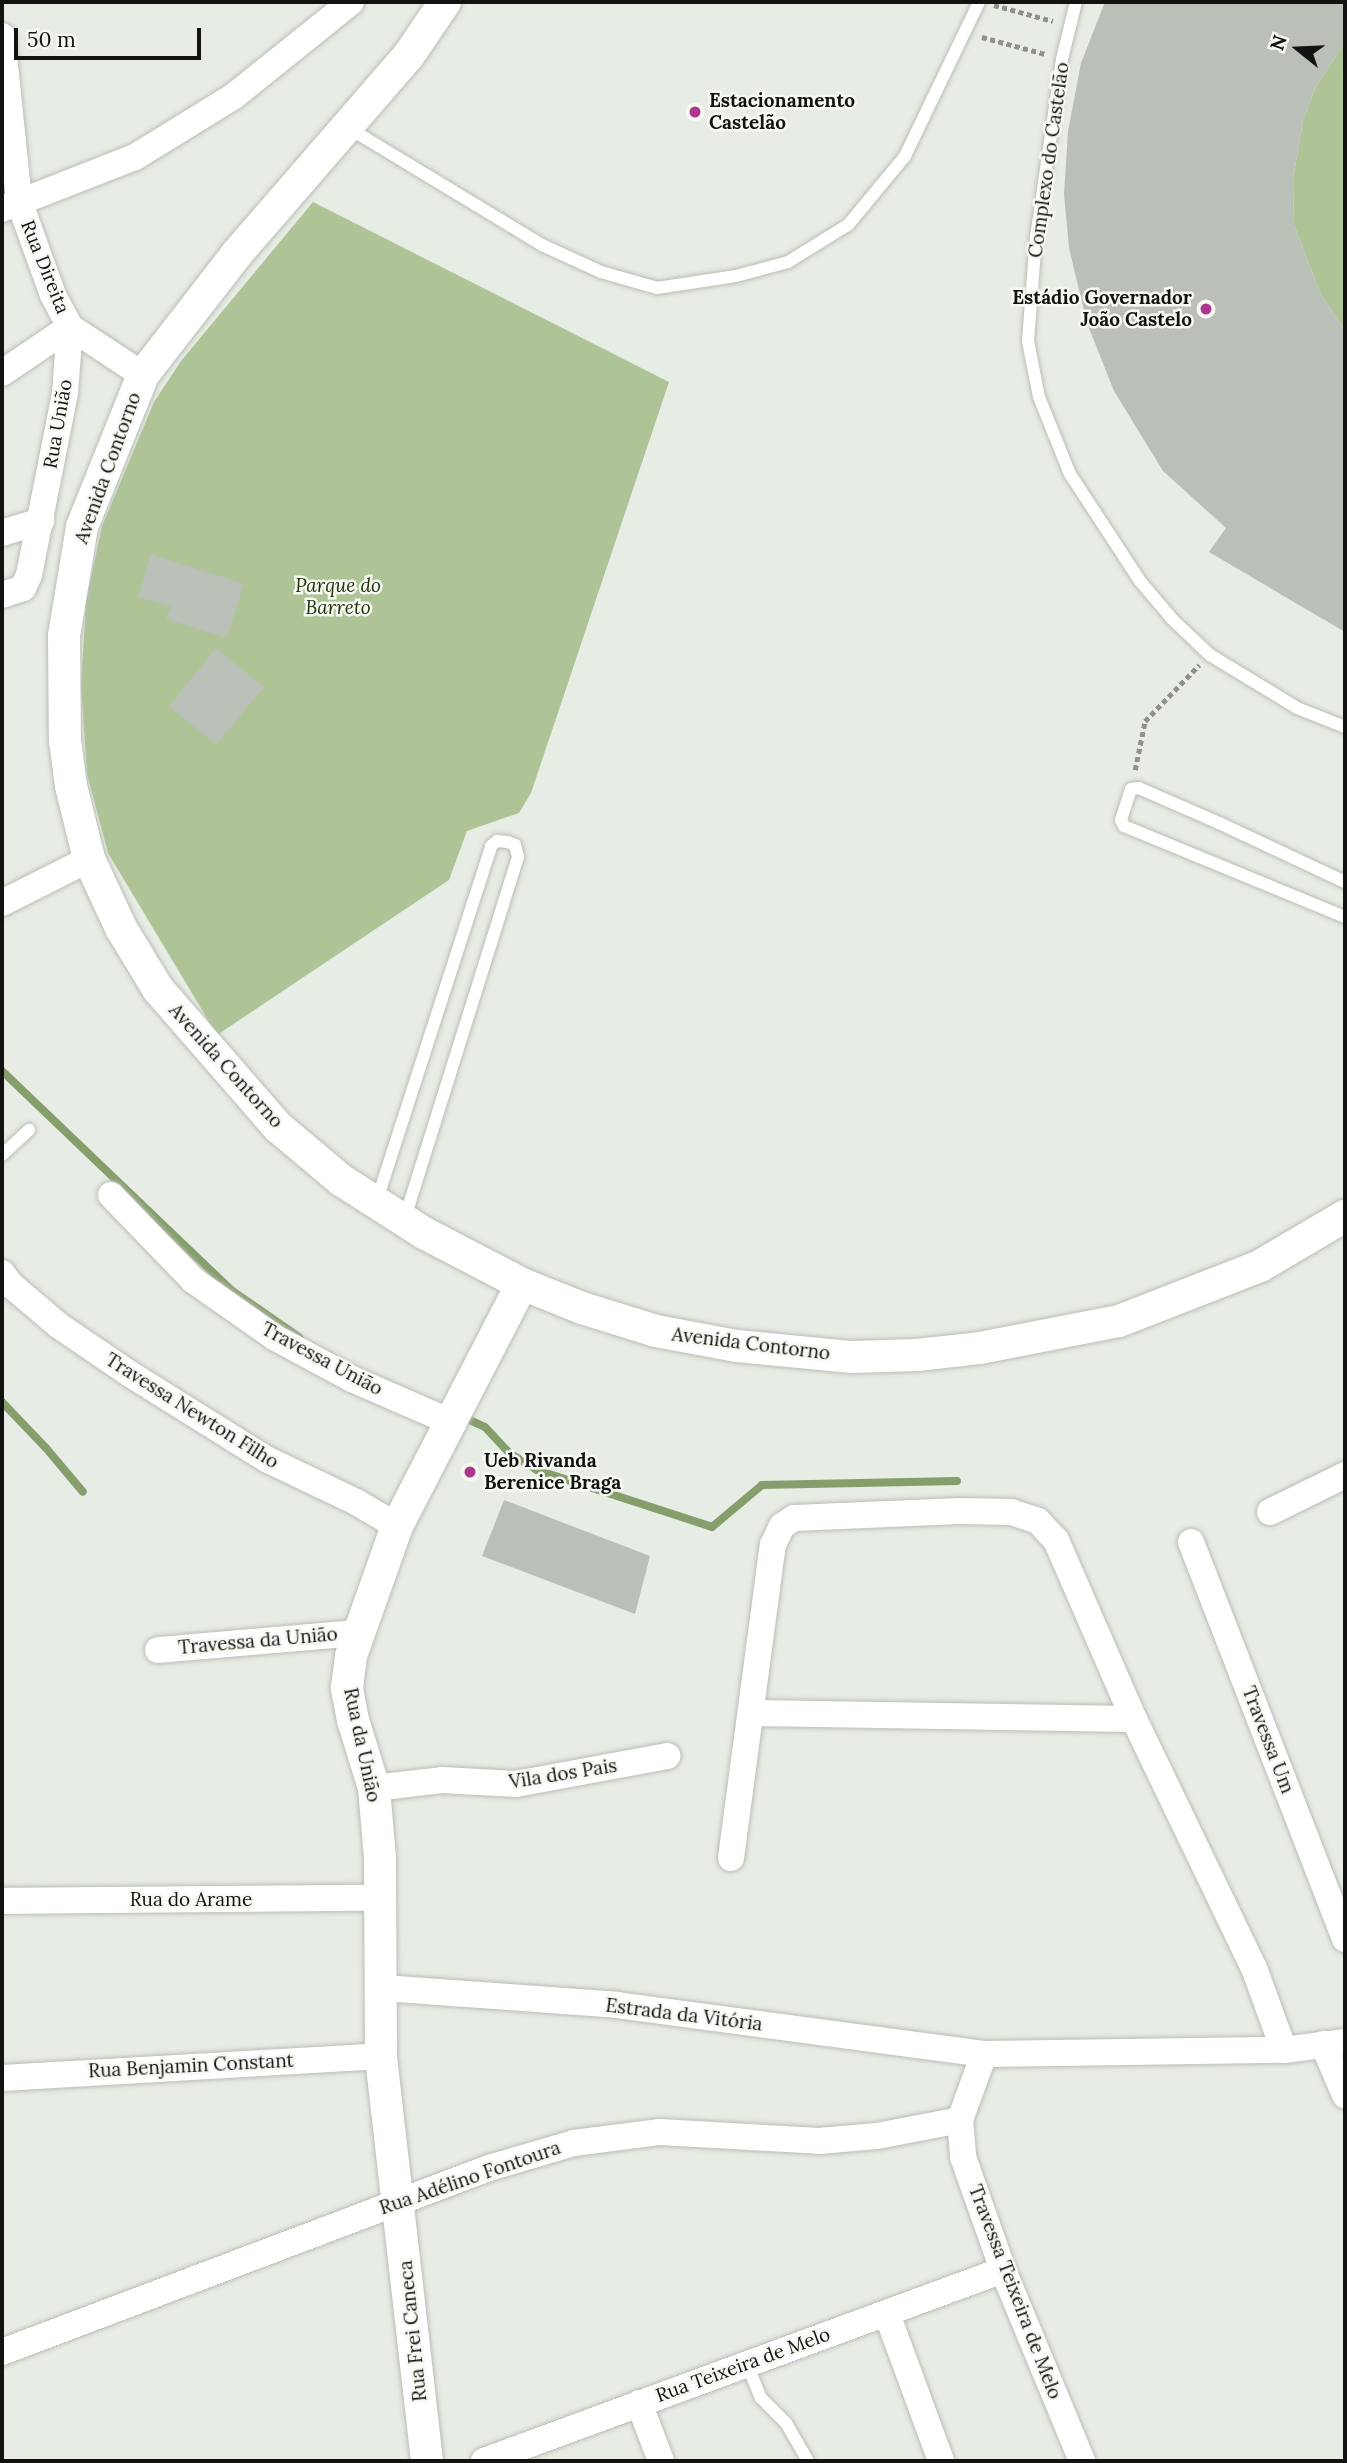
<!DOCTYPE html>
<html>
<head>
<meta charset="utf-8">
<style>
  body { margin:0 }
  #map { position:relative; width:1347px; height:2463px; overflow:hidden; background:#e7ece4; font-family:Lora,serif }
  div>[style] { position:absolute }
  .green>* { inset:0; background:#aec497 }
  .stream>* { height:8px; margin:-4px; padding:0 4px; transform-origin:4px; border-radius:4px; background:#859e6b }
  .building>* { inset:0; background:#babfb7 }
  .path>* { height:4.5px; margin-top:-2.25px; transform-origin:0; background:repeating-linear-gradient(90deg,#8f928c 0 5px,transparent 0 8.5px) }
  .roads { filter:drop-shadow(0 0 2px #babeb6) drop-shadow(0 0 2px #babeb6) }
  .service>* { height:12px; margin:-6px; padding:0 6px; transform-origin:6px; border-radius:6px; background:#fff }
  .minor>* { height:26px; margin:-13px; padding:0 13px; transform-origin:13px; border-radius:13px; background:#fff }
  .tertiary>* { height:32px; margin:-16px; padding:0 16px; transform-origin:16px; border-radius:16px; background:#fff }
  .dots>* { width:19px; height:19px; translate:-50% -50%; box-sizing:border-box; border:4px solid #f5f9f1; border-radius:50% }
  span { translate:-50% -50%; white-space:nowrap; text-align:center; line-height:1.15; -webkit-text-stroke:5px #f5f9f1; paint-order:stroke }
  .poi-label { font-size:19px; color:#121311; font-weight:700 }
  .left { translate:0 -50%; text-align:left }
  .right { translate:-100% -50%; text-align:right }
  .street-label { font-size:19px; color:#121311 }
  .park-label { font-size:19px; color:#22330c; font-style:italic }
  .frame { position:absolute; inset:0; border:4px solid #121311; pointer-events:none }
  .north { position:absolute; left:1263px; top:14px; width:70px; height:70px; -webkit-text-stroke:5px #f5f9f1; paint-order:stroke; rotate:288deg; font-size:19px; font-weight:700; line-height:28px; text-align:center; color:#121311 }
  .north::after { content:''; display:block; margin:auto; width:24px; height:32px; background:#121311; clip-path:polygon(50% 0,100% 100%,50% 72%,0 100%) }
  .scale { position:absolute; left:14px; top:28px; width:187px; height:32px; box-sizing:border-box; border:4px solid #121311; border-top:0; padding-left:9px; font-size:21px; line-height:24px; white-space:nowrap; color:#121311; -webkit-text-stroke:5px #f5f9f1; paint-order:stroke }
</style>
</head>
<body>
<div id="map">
  <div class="green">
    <div style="clip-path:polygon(1345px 42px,1345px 330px,1321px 295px,1294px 225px,1293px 179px,1303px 121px,1315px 88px)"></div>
    <div style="clip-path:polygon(313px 202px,669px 382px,531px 793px,519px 813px,467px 831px,449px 880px,217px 1035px,108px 853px,87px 774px,81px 685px,86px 601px,102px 526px,154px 402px,181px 361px)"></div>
  </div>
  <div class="stream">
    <div style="left:2px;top:1071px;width:317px;rotate:43.7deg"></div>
    <div style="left:231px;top:1290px;width:83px;rotate:34.7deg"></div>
    <div style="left:2px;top:1402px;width:64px;rotate:46.3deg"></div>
    <div style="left:46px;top:1448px;width:57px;rotate:49.9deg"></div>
    <div style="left:461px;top:1416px;width:26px;rotate:25deg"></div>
    <div style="left:485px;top:1427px;width:35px;rotate:47deg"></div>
    <div style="left:509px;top:1453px;width:33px;rotate:31deg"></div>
    <div style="left:537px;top:1470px;width:184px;rotate:18deg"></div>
    <div style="left:712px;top:1527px;width:65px;rotate:-40deg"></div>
    <div style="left:762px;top:1485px;width:195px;rotate:-1.2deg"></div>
  </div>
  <div class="building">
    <div style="clip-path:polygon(1105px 2px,1345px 2px,1345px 42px,1315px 88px,1303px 121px,1293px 179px,1294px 225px,1321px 295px,1345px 330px,1345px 632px,1209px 552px,1226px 528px,1163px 471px,1114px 391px,1087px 323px,1069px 248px,1064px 194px,1068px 131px,1081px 63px)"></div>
    <div style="clip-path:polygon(151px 554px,244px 584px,227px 638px,166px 619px,171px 607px,138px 597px)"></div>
    <div style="clip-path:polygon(216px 648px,264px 687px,216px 745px,169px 706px)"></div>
    <div style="clip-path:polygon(504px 1500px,650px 1556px,635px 1614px,482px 1556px)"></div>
  </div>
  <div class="path">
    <div style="left:994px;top:5px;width:61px;rotate:15.2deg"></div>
    <div style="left:982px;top:37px;width:65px;rotate:15.1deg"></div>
    <div style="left:1135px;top:770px;width:50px;rotate:-78.5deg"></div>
    <div style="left:1145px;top:721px;width:78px;rotate:-46deg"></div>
  </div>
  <div class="roads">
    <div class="service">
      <div style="left:1076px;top:2px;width:59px;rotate:103.8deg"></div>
      <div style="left:1062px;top:59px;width:180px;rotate:98.3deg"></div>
      <div style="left:1036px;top:237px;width:104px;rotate:94.4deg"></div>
      <div style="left:1028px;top:341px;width:57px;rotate:78.9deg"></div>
      <div style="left:1039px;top:397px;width:83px;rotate:68.1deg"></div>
      <div style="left:1070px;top:474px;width:128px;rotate:56.8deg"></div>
      <div style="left:1140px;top:581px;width:51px;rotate:49.8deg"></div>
      <div style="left:1173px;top:620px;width:51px;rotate:43.4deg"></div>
      <div style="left:1210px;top:655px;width:102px;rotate:31.3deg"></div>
      <div style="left:1297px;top:708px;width:52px;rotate:21.6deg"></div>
      <div style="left:347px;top:127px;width:228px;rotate:31.2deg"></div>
      <div style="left:542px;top:245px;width:65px;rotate:24.6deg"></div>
      <div style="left:601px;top:272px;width:58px;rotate:15.9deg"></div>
      <div style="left:657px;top:288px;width:80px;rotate:-8.6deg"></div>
      <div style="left:736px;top:276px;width:54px;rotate:-15.1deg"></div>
      <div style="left:788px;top:262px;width:70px;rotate:-31.7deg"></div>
      <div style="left:848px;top:225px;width:89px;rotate:-50.4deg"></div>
      <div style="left:905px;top:156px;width:171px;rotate:-64.3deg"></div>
      <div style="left:1345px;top:882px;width:139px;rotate:-154.9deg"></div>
      <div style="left:1219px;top:823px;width:87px;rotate:-156.4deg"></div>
      <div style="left:1139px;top:788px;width:8px;rotate:173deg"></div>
      <div style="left:1131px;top:789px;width:33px;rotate:108deg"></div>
      <div style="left:1121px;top:820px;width:7px;rotate:63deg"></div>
      <div style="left:1124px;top:826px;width:239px;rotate:22.4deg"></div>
      <div style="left:2px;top:1155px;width:37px;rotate:-43deg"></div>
      <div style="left:376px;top:1203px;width:375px;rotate:-72.1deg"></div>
      <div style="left:491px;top:846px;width:8px;rotate:-40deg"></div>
      <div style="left:497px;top:841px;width:11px;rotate:5deg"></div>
      <div style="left:508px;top:842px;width:8px;rotate:23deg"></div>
      <div style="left:515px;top:845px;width:12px;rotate:76deg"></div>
      <div style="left:518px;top:857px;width:380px;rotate:107.4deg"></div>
      <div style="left:747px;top:2364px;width:37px;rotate:68deg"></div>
      <div style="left:761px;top:2398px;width:35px;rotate:45deg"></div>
      <div style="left:786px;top:2423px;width:44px;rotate:59.9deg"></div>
    </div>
    <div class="minor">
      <div style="left:2px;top:36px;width:166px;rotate:84.1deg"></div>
      <div style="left:19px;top:201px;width:100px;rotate:70.1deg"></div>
      <div style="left:53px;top:295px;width:36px;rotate:62deg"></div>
      <div style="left:70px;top:327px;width:87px;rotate:33.3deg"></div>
      <div style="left:2px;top:209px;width:143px;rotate:-21.4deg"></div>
      <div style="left:135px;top:157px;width:116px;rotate:-31.6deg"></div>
      <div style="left:234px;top:96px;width:150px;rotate:-38.8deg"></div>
      <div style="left:2px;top:373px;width:82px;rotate:-34.1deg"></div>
      <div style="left:2px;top:533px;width:41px;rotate:-17.1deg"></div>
      <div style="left:2px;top:595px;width:22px;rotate:-18deg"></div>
      <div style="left:23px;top:588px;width:14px;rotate:-65deg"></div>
      <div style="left:29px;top:575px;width:186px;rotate:-78.8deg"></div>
      <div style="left:65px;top:393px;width:66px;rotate:-85.7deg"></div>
      <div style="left:2px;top:903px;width:97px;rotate:-26.8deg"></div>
      <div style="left:111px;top:1195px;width:118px;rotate:46deg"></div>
      <div style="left:193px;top:1280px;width:99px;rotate:35.1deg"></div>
      <div style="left:274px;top:1337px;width:89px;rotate:28.3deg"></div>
      <div style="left:352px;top:1379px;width:108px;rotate:23.5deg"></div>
      <div style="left:2px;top:1273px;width:15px;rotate:53deg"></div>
      <div style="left:11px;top:1285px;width:62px;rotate:40.4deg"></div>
      <div style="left:58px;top:1325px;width:87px;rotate:34.2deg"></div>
      <div style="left:130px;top:1374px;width:160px;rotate:32deg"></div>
      <div style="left:266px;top:1459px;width:100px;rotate:25.5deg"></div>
      <div style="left:356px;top:1502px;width:48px;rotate:30.3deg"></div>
      <div style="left:1270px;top:1512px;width:84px;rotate:-26.3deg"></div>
      <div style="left:1191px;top:1542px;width:426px;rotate:68.8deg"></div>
      <div style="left:158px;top:1650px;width:201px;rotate:-4.9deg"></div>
      <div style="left:751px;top:1713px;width:383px;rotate:0.9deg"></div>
      <div style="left:1134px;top:1719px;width:276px;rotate:64.3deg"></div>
      <div style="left:1254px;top:1968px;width:87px;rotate:69.9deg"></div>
      <div style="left:374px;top:1788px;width:68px;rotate:-6.7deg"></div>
      <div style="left:442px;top:1780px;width:74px;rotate:3.1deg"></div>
      <div style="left:516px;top:1784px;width:154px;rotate:-10.5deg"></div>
      <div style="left:731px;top:1858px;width:316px;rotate:-82.4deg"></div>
      <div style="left:773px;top:1545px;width:21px;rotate:-65deg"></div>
      <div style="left:782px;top:1526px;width:14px;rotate:-34deg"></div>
      <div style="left:794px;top:1518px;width:166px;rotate:-2.4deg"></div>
      <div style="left:960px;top:1511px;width:51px;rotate:1.1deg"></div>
      <div style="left:1011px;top:1512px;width:28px;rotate:18deg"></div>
      <div style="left:1038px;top:1521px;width:26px;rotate:47deg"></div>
      <div style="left:1056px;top:1540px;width:195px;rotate:66.5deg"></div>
      <div style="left:2px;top:1901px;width:379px;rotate:-0.5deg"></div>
      <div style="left:382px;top:1988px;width:236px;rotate:4.1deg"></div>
      <div style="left:617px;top:2005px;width:370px;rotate:7.6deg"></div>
      <div style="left:984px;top:2054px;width:300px;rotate:-0.8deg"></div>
      <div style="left:1284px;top:2050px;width:62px;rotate:-7.5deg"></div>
      <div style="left:1323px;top:2044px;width:56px;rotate:66.7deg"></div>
      <div style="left:984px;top:2054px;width:70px;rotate:110deg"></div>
      <div style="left:960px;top:2120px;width:37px;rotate:85deg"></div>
      <div style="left:963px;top:2157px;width:120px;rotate:70.5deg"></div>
      <div style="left:1003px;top:2270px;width:207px;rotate:67.5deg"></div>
      <div style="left:2px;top:2078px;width:380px;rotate:-3.3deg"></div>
      <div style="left:887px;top:2314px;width:157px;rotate:69.8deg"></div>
      <div style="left:2px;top:2352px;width:521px;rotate:-20.7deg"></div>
      <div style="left:489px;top:2168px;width:89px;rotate:-16.4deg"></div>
      <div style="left:574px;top:2143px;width:87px;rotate:-7.3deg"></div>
      <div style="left:660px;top:2132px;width:159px;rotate:3.2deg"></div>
      <div style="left:819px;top:2141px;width:58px;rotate:-4.9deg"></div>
      <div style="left:877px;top:2136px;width:85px;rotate:-10.9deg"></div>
      <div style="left:639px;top:2403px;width:62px;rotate:69.2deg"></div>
      <div style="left:484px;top:2461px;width:553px;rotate:-20.2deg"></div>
    </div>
    <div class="tertiary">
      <div style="left:445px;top:2px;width:64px;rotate:124.2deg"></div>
      <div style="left:409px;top:55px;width:264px;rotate:130.9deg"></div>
      <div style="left:236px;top:255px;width:152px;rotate:127.8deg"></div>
      <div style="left:143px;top:375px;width:164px;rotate:111.9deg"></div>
      <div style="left:82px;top:527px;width:110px;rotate:99.4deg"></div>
      <div style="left:64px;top:636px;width:105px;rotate:89.5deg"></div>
      <div style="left:65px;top:741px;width:45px;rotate:82.4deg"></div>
      <div style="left:71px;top:786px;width:75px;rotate:76.1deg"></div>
      <div style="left:89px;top:859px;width:76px;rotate:65.1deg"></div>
      <div style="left:121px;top:928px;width:71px;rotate:58.8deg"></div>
      <div style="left:158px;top:989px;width:183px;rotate:49deg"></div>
      <div style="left:278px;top:1127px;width:82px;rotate:40.1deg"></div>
      <div style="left:341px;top:1180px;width:98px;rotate:32.6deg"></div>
      <div style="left:424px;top:1233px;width:110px;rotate:27.5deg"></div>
      <div style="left:522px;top:1284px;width:65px;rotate:21.8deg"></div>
      <div style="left:582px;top:1308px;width:77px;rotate:17.3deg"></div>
      <div style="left:656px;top:1331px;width:82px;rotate:10.5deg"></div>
      <div style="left:737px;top:1346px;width:116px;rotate:5.5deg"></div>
      <div style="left:852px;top:1357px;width:65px;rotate:-1.8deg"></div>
      <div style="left:917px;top:1355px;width:63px;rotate:-6.3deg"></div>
      <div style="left:980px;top:1348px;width:142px;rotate:-11deg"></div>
      <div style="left:1119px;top:1321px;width:151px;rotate:-21.3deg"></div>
      <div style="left:1260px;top:1266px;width:99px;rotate:-30.5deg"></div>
      <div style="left:427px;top:2461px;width:408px;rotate:-96.5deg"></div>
      <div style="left:381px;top:2056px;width:198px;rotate:-90.3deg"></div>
      <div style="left:380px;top:1858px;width:70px;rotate:-94.9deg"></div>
      <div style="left:374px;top:1788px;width:71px;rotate:-107.2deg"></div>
      <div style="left:353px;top:1720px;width:33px;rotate:-101deg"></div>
      <div style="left:347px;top:1688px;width:32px;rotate:-83deg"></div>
      <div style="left:351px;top:1656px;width:138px;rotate:-70.5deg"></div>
      <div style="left:397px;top:1526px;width:272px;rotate:-62.7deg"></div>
    </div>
  </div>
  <div class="dots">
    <div style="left:695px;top:112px;background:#ad378f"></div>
    <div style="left:1206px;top:309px;background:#ad378f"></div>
    <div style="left:470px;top:1472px;background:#ad378f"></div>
  </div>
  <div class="poi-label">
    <span class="left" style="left:709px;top:112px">Estacionamento<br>Castelão</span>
    <span class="right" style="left:1192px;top:309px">Estádio Governador<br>João Castelo</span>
    <span class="left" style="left:484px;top:1472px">Ueb Rivanda<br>Berenice Braga</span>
  </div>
  <div class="street-label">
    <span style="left:1049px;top:160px;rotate:-82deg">Complexo do Castelão</span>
    <span style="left:45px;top:267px;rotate:68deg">Rua Direita</span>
    <span style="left:58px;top:424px;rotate:-80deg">Rua União</span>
    <span style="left:108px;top:468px;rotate:-70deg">Avenida Contorno</span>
    <span style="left:226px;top:1066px;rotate:48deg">Avenida Contorno</span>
    <span style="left:751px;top:1344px;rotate:7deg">Avenida Contorno</span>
    <span style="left:322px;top:1359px;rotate:28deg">Travessa União</span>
    <span style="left:192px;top:1411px;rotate:32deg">Travessa Newton Filho</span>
    <span style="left:258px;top:1641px;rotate:-5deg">Travessa da União</span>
    <span style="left:1268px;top:1740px;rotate:69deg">Travessa Um</span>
    <span style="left:362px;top:1745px;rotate:78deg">Rua da União</span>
    <span style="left:563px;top:1774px;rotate:-9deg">Vila dos Pais</span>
    <span style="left:191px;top:1900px">Rua do Arame</span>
    <span style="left:684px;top:2015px;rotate:7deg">Estrada da Vitória</span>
    <span style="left:191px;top:2066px;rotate:-3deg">Rua Benjamin Constant</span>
    <span style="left:470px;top:2178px;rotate:-19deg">Rua Adélino Fontoura</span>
    <span style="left:1015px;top:2292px;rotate:69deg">Travessa Teixeira de Melo</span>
    <span style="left:413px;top:2331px;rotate:-96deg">Rua Frei Caneca</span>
    <span style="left:743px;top:2365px;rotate:-20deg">Rua Teixeira de Melo</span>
  </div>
  <div class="park-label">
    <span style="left:338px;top:597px">Parque do<br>Barreto</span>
  </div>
  <div class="frame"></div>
  <div class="north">N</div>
  <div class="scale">50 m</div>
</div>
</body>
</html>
